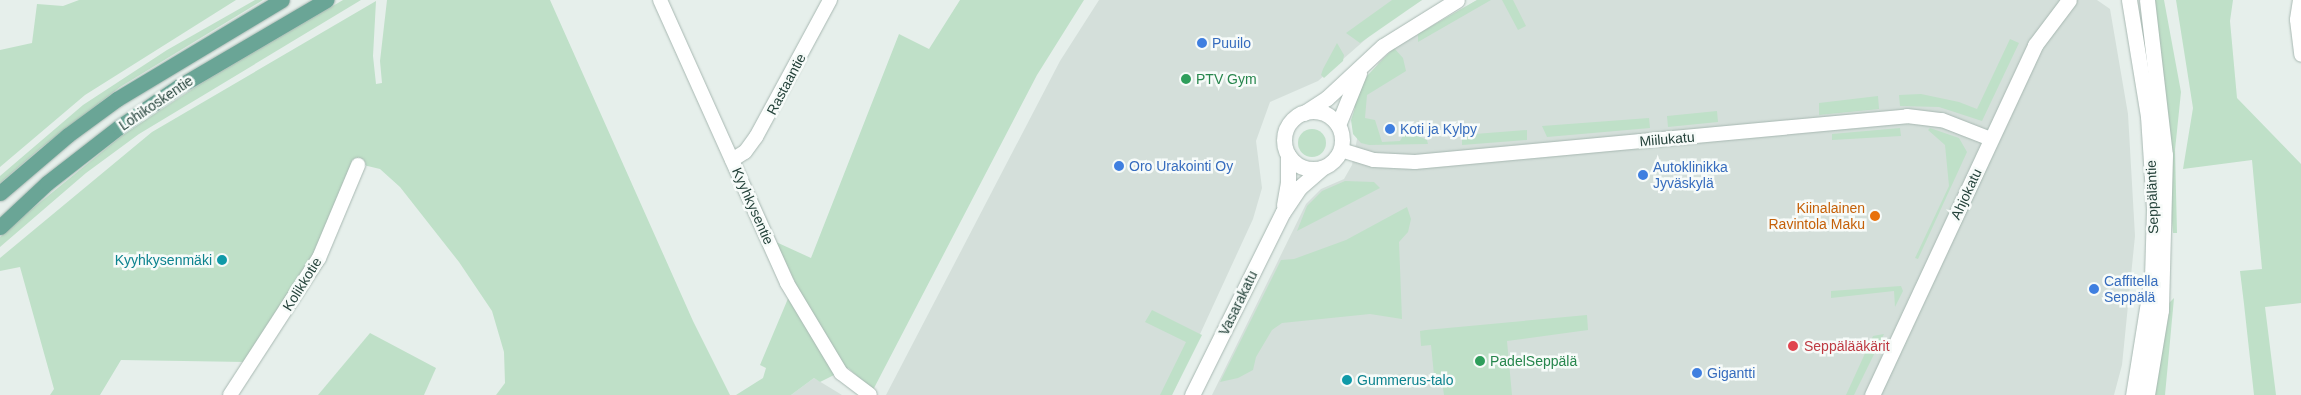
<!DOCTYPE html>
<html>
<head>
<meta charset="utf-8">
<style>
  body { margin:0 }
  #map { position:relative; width:2301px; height:395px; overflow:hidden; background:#e6efeb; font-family:Helvetica,sans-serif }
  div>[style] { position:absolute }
  .built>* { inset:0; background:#d4dfda }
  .green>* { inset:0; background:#bfe0c8 }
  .round { border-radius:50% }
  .roads { filter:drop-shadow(0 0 1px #a8b8b2) drop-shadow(0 0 1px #a8b8b2) }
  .minor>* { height:14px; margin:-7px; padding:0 7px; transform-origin:7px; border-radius:7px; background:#fff }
  .tertiary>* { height:15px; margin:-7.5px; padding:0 7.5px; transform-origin:7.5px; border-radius:7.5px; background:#fff }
  .tertiary>.ring { margin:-7.5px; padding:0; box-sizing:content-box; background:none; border:15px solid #fff; border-radius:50% }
  .secondary>* { height:15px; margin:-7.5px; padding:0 7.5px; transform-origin:7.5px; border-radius:7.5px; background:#fff }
  .primary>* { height:15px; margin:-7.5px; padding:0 7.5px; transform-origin:7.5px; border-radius:7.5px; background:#6aa596 }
  .dots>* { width:14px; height:14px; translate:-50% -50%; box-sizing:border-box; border:2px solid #f7fbf9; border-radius:50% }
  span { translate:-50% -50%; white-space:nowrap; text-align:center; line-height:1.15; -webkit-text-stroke:5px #f7fbf9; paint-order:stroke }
  .shop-label { font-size:14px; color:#366cbe }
  .left { translate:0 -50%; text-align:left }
  .leisure-label { font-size:14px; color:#27864d }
  .street-label { font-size:14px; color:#24423a }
  .food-label { font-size:14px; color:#c56008 }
  .right { translate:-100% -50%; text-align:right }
  .culture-label { font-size:14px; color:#0d838f }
  .health-label { font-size:14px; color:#be3a42 }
</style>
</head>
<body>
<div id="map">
  <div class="built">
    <div style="clip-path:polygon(1099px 0,1422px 0,1382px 25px,1318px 81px,1270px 102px,1256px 141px,1262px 188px,1253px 219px,1172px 395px,886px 395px,1060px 61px)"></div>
    <div style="clip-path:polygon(1477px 0,2097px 0,2110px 9px,2128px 114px,2135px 236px,2122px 365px,2114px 395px,1212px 395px,1306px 204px,1321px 189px,1344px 179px,1352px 165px,1358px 134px,1354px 122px,1355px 100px,1379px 62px,1394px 48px)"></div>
    <div style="clip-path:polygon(814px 378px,842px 395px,791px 395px)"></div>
  </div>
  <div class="green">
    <div style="clip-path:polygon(79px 0,236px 0,85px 95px,0 167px,0 50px,32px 43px,37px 4px,63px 6px)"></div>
    <div style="clip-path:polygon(255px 0,263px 0,120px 87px,42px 147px,0 183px,0 176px,83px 105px,167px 50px)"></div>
    <div style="clip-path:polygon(343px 0,361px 0,139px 134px,86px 173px,0 247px,0 237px,16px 222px,124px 134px,205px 81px)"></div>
    <div style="clip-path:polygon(387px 0,550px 0,693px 321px,730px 395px,496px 395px,505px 383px,504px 352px,492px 311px,459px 262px,400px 187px,380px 169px,355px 163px,314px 256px,246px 362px,121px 360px,100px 395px,50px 395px,54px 389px,20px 267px,0 271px,0 258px,152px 132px,376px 1px,373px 56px,376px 84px,382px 83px,380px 61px)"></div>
    <div style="clip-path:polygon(960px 0,1084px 0,1037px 75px,873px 390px,848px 368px,820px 382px,814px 378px,791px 395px,736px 395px,763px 378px,766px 368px,760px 365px,795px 282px,776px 242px,811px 258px,899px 34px,929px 49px)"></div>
    <div style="clip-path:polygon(1392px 0,1422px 0,1360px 43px,1346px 33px)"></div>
    <div style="clip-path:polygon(1477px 0,1491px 0,1418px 42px,1418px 34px)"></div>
    <div style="clip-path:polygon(1502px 0,1513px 0,1526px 26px,1518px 30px)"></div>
    <div style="clip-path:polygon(2152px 0,2164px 0,2181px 92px,2175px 150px,2177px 233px,2173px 233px)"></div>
    <div style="clip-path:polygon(2176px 0,2233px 0,2230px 21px,2237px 98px,2301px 164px,2301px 303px,2265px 307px,2276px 395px,2254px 395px,2244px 304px,2240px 271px,2262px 269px,2252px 160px,2183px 169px,2193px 108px)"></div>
    <div style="clip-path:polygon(2010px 39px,2019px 43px,1982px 121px,1939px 107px,1900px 106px,1899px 95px,1921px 94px,1959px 102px,1977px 109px)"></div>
    <div style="clip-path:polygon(1337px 43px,1344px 55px,1343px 61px,1324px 78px,1321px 75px,1323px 69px)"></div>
    <div style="clip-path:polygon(1394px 48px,1403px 58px,1406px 71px,1367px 95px,1365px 118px,1375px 120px,1382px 142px,1400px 141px,1404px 134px,1416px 135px,1427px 140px,1428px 144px,1369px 145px,1361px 143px,1353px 134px,1351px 120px,1355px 108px,1350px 103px,1362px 81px)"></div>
    <div style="clip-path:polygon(1878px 96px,1879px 109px,1819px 115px,1819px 103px)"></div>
    <div style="clip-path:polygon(1717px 111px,1718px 122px,1668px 127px,1667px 116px)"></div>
    <div style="clip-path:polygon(1649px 118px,1650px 128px,1547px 137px,1542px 126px)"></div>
    <div style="clip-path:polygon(1900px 128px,1901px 136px,1832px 140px,1832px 134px)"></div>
    <div style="clip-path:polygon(1930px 128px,1959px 138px,1967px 152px,1918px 259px,1915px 258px,1949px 186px,1945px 145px,1928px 130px)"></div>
    <div class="round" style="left:1298px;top:129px;width:28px;height:28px"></div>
    <div style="clip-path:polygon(1527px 130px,1527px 140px,1462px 145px,1462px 135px)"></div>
    <div style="clip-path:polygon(1345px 181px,1374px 182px,1380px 188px,1297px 231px,1307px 206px,1322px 191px)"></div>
    <div style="clip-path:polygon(1407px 207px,1411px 219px,1408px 232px,1399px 242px,1402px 319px,1370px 314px,1282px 323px,1272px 330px,1256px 357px,1253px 370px,1238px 378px,1220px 382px,1281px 260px,1294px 259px,1346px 240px)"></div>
    <div style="clip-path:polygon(1901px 286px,1903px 291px,1895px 307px,1894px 291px,1831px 298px,1831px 291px)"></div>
    <div style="clip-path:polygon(2174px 298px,2165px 395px,2153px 395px,2169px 303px)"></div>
    <div style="clip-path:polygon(1152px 310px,1202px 335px,1172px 395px,1160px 395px,1186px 342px,1145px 322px)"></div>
    <div style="clip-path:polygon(1587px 315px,1588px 330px,1507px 341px,1512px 395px,1444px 395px,1442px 382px,1434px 375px,1431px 345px,1421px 346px,1420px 331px,1426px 330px)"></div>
    <div style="clip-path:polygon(370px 333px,436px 368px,424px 395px,318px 395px)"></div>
    <div style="clip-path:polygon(1884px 334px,1854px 395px,1846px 395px,1873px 336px)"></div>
  </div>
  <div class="roads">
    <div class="minor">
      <div style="left:660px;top:0;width:310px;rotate:65.8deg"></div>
      <div style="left:787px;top:283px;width:105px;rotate:59deg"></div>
      <div style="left:841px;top:373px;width:36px;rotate:37deg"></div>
      <div style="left:2300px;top:0;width:20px;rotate:99deg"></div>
      <div style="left:2297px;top:20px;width:35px;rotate:83deg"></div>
      <div style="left:1341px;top:150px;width:34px;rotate:17deg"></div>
      <div style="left:1374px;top:160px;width:41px;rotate:2.8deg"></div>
      <div style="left:1415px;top:162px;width:494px;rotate:-5.3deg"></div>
      <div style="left:1907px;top:116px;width:35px;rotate:7deg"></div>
      <div style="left:1942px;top:120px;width:53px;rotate:21.2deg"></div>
      <div style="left:732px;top:160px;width:15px;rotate:-32deg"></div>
      <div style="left:745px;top:152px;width:19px;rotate:-54deg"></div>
      <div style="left:756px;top:137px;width:156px;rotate:-61.6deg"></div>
      <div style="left:230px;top:395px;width:163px;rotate:-57deg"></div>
      <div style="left:319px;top:258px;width:101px;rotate:-67.2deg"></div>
    </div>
    <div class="tertiary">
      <div class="ring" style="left:1284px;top:111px;width:43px;height:43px"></div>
      <div style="left:1304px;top:113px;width:27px;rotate:-33deg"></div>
      <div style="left:1327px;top:98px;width:76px;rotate:-42.9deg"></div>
      <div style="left:1383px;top:46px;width:87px;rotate:-31.9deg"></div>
      <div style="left:1338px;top:125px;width:56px;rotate:-68deg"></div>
      <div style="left:1284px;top:205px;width:22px;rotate:-80deg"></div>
      <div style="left:1288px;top:183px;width:28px;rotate:-90deg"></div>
      <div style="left:1192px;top:395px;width:204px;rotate:-63.6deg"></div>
      <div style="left:1283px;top:212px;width:30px;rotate:-56deg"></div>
      <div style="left:1300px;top:187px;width:29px;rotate:-41deg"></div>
      <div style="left:1872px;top:395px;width:386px;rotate:-65deg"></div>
      <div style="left:2035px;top:45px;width:56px;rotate:-52.9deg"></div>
    </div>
    <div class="secondary">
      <div style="left:2129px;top:0;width:118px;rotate:80.7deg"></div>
      <div style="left:2148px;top:116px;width:94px;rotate:86.3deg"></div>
      <div style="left:2154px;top:210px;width:67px;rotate:91.7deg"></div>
      <div style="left:2152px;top:277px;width:120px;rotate:99.1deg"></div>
      <div style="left:2147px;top:0;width:156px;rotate:83.4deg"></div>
      <div style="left:2165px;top:155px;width:155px;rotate:91.5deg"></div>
      <div style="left:2161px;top:310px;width:86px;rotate:99.4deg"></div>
    </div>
    <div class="primary">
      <div style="left:0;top:193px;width:89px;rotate:-40.5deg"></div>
      <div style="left:68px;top:135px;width:61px;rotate:-36.3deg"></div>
      <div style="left:117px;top:99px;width:192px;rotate:-31deg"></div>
      <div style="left:0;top:227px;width:64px;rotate:-43.1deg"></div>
      <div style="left:47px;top:183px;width:91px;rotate:-37.9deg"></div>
      <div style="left:119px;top:127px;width:71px;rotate:-34.1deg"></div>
      <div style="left:178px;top:87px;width:172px;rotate:-30.4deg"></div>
    </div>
  </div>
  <div class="dots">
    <div style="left:1202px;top:43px;background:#3f7fe0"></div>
    <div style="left:1186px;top:79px;background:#2e9e5b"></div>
    <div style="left:1390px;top:129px;background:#3f7fe0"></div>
    <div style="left:1119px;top:166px;background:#3f7fe0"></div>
    <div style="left:1643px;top:175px;background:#3f7fe0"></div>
    <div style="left:1875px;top:216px;background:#e8710a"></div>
    <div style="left:222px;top:260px;background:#0f9aa8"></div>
    <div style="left:2094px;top:289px;background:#3f7fe0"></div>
    <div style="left:1793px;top:346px;background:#e0444e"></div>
    <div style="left:1480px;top:361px;background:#2e9e5b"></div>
    <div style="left:1697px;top:373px;background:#3f7fe0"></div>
    <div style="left:1347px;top:380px;background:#0f9aa8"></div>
  </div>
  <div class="shop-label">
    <span class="left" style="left:1212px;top:43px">Puuilo</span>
    <span class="left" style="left:1400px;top:129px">Koti ja Kylpy</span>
    <span class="left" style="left:1129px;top:166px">Oro Urakointi Oy</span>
    <span class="left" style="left:1653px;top:175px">Autoklinikka<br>Jyväskylä</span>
    <span class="left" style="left:2104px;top:289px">Caffitella<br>Seppälä</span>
    <span class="left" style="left:1707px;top:373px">Gigantti</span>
  </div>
  <div class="leisure-label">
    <span class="left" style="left:1196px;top:79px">PTV Gym</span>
    <span class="left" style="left:1490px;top:361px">PadelSeppälä</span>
  </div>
  <div class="street-label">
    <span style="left:786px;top:84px;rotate:-62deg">Rastaantie</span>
    <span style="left:156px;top:103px;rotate:-34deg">Lohikoskentie</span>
    <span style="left:1667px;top:139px;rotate:-5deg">Miilukatu</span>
    <span style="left:1966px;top:194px;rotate:-65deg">Ahjokatu</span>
    <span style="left:2152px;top:197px;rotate:-92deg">Seppäläntie</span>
    <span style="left:753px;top:206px;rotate:66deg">Kyyhkysentie</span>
    <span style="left:302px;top:284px;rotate:-58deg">Kolikkotie</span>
    <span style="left:1238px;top:303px;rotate:-64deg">Vasarakatu</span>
  </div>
  <div class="food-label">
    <span class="right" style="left:1865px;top:216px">Kiinalainen<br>Ravintola Maku</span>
  </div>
  <div class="culture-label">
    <span class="right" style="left:212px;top:260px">Kyyhkysenmäki</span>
    <span class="left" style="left:1357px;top:380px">Gummerus-talo</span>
  </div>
  <div class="health-label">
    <span class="left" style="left:1804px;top:346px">Seppälääkärit</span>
  </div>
</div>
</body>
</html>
